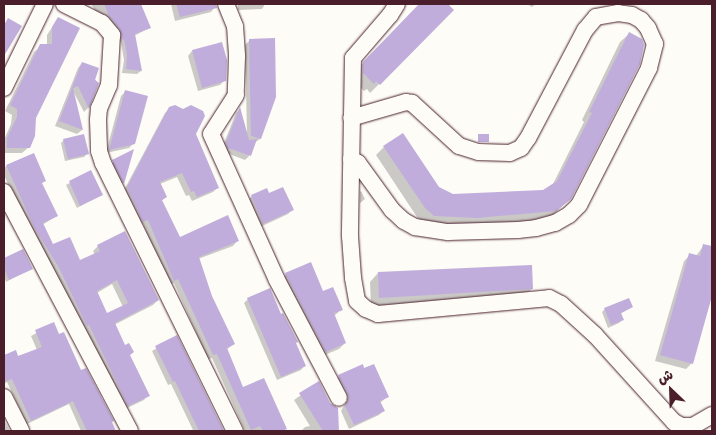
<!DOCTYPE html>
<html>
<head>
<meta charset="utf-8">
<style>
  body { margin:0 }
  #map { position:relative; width:716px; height:435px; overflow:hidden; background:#fdfcf7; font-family:Delius,"Playpen Sans Arabic",sans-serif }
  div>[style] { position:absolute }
  .shadow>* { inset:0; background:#0003 }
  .building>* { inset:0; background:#c0addc }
  .roads { filter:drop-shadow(0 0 1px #4a1f2b) drop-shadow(0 0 1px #4a1f2b) }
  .minor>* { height:16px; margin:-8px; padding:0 8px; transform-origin:8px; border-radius:8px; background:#fdfcf7 }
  span { translate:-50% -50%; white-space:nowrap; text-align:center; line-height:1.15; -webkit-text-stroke:4px #fdfcf7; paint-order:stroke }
  .frame { position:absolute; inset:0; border:5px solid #4a1f2b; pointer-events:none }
  .north { position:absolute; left:646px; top:365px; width:50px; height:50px; -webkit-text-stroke:4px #fdfcf7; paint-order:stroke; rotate:336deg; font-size:14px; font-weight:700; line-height:20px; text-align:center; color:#4a1f2b }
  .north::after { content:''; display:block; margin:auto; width:18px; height:22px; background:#4a1f2b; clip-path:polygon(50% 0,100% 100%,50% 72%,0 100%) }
</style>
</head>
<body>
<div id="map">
  <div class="shadow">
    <div style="clip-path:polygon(91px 4px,127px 4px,129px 7px,140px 4px,149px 28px,134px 36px,141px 71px,137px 74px,122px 73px,124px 60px,121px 42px,118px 43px,117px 33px,103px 14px,99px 16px)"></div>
    <div style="clip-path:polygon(171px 4px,215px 4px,215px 7px,211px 12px,175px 21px)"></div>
    <div style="clip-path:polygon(238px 4px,264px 4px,264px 6px,262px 9px,238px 10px)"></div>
    <div style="clip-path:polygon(421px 4px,449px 4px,448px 5px,453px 10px,370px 93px,367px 89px,364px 91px,355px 82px,355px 71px)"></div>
    <div style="clip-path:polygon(527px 4px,536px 4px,532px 7px)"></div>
    <div style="clip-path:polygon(58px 18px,79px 28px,34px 118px,29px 147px,22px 153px,4px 153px,4px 140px,11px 124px,12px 115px,5px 111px,34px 52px,41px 46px,47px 46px,47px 35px)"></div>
    <div style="clip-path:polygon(629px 34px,570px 198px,553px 215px,533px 221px,468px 225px,425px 224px,417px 217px,376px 155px,384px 147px,438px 188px,453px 196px,544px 191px,552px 186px,584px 122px,582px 120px,620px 42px)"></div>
    <div style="clip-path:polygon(250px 40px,260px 139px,254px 143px,249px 156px,245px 160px,224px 152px,222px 148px,236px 113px,240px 109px,247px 133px,245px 45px)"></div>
    <div style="clip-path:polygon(192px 51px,225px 80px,220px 85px,198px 91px,188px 56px)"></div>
    <div style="clip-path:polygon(82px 63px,98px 83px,88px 108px,84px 112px,72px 89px,82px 130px,77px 134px,55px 126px,78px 68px)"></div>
    <div style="clip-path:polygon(125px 92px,134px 143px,129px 148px,106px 153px,121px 96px)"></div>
    <div style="clip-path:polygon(170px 108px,195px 134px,218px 187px,213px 192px,192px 201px,189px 195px,186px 196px,177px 177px,160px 184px,166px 197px,161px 201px,179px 239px,237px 241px,233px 246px,198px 259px,211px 296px,234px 344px,226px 350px,242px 389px,286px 428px,283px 431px,245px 431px,212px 358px,208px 359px,174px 283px,169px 285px,143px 224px,138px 226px,123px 192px,165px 113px)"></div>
    <div style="clip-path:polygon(64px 140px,87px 154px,84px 157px,65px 161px,61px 143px)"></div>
    <div style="clip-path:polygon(132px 151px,123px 183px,119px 187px,109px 165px)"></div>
    <div style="clip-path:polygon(evenodd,6px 166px,41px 184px,57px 216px,42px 225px,52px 246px,79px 262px,95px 255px,93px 251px,98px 246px,158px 300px,153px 305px,114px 325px,148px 395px,144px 400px,123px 410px,29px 232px,4px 175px,4px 169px,6px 166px,112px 284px,123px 307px,106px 314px,97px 293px,112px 284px)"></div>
    <div style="clip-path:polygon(90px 172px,101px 195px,77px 208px,66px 185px)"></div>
    <div style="clip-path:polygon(361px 191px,365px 199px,360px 203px,360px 192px)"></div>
    <div style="clip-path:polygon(269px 195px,293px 209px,288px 214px,258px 228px,247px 201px,252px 196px)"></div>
    <div style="clip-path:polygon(704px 245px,712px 247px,712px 292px,692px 363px,686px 369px,655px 361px,684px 261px,690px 255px,696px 256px)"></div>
    <div style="clip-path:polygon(22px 250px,31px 268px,6px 282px,4px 276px,4px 259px)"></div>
    <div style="clip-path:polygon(378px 273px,532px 289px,523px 297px,371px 306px,370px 282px)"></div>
    <div style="clip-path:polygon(286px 274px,323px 293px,341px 310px,334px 316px,345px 343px,339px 349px,320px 357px,280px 280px)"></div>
    <div style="clip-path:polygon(248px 299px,295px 343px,305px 365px,301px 370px,277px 380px,244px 303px)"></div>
    <div style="clip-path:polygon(632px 307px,620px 314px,622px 320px,619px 323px,608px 328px,602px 312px,605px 309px)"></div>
    <div style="clip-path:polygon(53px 324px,111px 423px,115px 431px,81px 431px,69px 404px,27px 424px,7px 382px,4px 384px,4px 356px,15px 352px,17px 358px,37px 350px,31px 336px)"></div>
    <div style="clip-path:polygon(176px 337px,223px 431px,190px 431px,193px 430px,171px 384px,168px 385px,152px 351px)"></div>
    <div style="clip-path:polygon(339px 376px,387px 397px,380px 403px,383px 411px,379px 415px,349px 429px,341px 411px,345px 404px,344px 399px,335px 381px)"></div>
    <div style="clip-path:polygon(318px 383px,329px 404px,336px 408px,337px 431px,301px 431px,305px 427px,310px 426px,294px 400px)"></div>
    <div style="clip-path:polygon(4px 420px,10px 431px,4px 431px)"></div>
  </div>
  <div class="building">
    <div style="clip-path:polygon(104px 4px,141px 4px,151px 28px,135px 34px,142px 71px,126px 69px,127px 55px,124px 39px,122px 40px,120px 29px,109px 16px)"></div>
    <div style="clip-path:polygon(176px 4px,216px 4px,217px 8px,180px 17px)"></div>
    <div style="clip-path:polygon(419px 4px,448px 4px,454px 10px,380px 85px,376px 81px,374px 84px,363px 73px,363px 62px)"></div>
    <div style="clip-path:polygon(58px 17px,80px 28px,36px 118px,35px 136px,30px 148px,7px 148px,7px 138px,17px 117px,17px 109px,10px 105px,40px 44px,52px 44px,52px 27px)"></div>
    <div style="clip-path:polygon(8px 18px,22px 26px,4px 56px,4px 25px)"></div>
    <div style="clip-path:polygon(629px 32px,642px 39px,644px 45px,640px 64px,571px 199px,556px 211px,477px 218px,434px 216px,425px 208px,383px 146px,403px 133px,439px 187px,453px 194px,543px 190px,557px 181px,592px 113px,589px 112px)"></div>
    <div style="clip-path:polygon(275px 38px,276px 97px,261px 139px,251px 136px,249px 39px)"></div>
    <div style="clip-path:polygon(222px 42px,227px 60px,226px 81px,202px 88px,192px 50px)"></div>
    <div style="clip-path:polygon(82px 62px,99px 68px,95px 80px,99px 83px,89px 109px,78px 86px,73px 88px,83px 130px,59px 121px)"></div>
    <div style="clip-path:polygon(125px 90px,148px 96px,135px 144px,109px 150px)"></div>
    <div style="clip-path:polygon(175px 105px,183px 109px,191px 105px,203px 111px,205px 116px,196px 134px,219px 188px,197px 197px,194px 191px,191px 192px,182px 173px,160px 182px,167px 197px,162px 200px,180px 237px,228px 215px,239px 241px,199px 257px,212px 296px,235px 344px,227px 348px,243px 387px,264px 378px,287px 429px,282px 431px,263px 431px,260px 426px,251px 430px,217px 354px,213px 355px,178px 279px,174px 281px,148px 220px,143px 222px,127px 187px,169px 107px)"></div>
    <div style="clip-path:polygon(240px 107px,249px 140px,257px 139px,251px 156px,228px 148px,226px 142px)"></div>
    <div style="clip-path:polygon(84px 134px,89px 154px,68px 159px,63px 139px)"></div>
    <div style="clip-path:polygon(478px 134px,489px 134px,489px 142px,478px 142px)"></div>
    <div style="clip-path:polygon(134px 149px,124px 184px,112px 160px)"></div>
    <div style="clip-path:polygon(evenodd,34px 153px,46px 181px,42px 183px,58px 216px,43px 223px,53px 244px,70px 237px,80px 260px,100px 251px,97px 245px,125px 231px,159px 300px,115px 323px,125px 345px,129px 343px,134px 352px,130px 355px,150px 396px,128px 406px,89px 325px,87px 326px,59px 268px,34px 227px,6px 165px,34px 153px,117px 280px,128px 303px,107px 313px,97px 291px,117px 280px)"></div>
    <div style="clip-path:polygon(91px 170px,103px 195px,80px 206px,69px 181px)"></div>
    <div style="clip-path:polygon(283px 187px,294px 210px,263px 224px,251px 195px,267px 188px,269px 193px)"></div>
    <div style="clip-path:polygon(703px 244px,712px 246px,712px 296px,693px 364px,660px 355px,689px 253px,700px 256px)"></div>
    <div style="clip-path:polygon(23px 249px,33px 269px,9px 280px,4px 268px,4px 258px)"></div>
    <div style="clip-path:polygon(311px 262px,323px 291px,333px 287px,343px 310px,334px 313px,346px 343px,326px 352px,285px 273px)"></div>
    <div style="clip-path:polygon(532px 265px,533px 289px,379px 298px,378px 272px)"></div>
    <div style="clip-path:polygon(270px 288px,281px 314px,283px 313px,298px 342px,296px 343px,306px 366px,281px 377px,247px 298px)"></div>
    <div style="clip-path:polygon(629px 298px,633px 307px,621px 313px,624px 320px,611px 325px,604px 308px)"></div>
    <div style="clip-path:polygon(54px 322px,59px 334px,64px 332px,81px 370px,86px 368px,114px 421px,112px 422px,116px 431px,87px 431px,73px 401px,31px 421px,12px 379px,4px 382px,4px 355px,16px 350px,18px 356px,42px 347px,35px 330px)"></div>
    <div style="clip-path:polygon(177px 335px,224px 431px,199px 431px,175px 381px,173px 382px,155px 346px)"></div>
    <div style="clip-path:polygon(363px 364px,364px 368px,374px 364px,389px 397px,380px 401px,385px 411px,354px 425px,345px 406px,349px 399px,348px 394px,338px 375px)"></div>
    <div style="clip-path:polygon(319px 381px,330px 403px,338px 408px,339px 431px,323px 431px,299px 393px)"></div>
  </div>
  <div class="roads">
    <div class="minor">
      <div style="left:64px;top:4px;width:42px;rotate:26.6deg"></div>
      <div style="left:102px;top:23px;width:16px;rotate:50deg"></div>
      <div style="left:112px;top:35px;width:50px;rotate:93.4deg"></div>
      <div style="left:109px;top:85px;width:25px;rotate:113deg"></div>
      <div style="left:99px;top:108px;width:12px;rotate:95deg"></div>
      <div style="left:98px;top:120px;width:31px;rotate:88deg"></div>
      <div style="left:99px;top:151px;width:13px;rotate:72deg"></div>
      <div style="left:103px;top:163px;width:299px;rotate:63.8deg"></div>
      <div style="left:226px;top:4px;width:24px;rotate:68deg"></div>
      <div style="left:235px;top:26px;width:31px;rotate:86deg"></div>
      <div style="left:237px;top:57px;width:38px;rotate:92deg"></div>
      <div style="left:236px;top:95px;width:46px;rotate:122.7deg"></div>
      <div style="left:211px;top:134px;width:160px;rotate:65.7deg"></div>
      <div style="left:277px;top:280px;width:133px;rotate:62.3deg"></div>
      <div style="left:397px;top:4px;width:13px;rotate:122deg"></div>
      <div style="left:390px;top:15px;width:57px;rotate:130.7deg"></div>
      <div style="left:353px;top:58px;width:178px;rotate:91deg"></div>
      <div style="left:350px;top:236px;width:42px;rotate:85.9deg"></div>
      <div style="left:353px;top:278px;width:23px;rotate:80deg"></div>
      <div style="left:357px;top:301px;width:12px;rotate:42deg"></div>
      <div style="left:366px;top:309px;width:13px;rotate:23deg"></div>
      <div style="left:378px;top:314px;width:172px;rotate:-5.3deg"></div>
      <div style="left:549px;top:298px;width:13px;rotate:27deg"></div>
      <div style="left:561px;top:304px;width:46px;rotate:42.4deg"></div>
      <div style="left:595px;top:335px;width:118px;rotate:47.8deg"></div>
      <div style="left:674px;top:422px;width:9px;rotate:27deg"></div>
      <div style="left:682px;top:426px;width:11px"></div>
      <div style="left:693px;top:426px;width:22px;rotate:-30deg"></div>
      <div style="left:4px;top:88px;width:93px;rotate:-64deg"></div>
      <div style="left:351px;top:159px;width:8px;rotate:30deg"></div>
      <div style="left:358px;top:163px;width:58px;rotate:54.1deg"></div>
      <div style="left:392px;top:210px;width:16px;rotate:43deg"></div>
      <div style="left:404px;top:221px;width:13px;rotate:29deg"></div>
      <div style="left:415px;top:227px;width:33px;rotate:9deg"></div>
      <div style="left:448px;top:232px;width:70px;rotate:-1.6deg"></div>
      <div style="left:518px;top:230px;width:18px;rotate:-6deg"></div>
      <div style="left:536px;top:228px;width:20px;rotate:-15deg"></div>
      <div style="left:555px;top:223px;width:16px;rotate:-30deg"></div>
      <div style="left:569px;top:215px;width:14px;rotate:-45deg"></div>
      <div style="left:579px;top:205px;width:154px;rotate:-62.9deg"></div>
      <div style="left:649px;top:68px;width:25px;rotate:-76deg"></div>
      <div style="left:655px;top:44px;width:17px;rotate:-114deg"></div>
      <div style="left:648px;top:28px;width:11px;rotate:-131deg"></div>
      <div style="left:641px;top:20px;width:10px;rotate:-151deg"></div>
      <div style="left:632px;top:15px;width:14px;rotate:-172deg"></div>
      <div style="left:618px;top:13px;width:22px;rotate:170deg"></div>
      <div style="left:596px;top:17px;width:17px;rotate:130deg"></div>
      <div style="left:585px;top:30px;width:122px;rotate:117.8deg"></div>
      <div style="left:528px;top:138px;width:12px;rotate:125deg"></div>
      <div style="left:521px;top:148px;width:12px;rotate:156deg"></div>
      <div style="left:510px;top:153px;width:32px;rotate:-178deg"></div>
      <div style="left:478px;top:152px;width:20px;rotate:-162deg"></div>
      <div style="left:459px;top:146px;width:64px;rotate:-137.5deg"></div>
      <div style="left:412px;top:103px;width:6px;rotate:-171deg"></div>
      <div style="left:406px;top:102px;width:57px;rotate:163.8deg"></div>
      <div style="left:4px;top:192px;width:270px;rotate:62.2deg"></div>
      <div style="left:4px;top:397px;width:38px;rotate:63deg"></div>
    </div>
  </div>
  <div class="frame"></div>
  <div class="north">ش</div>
</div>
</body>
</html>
